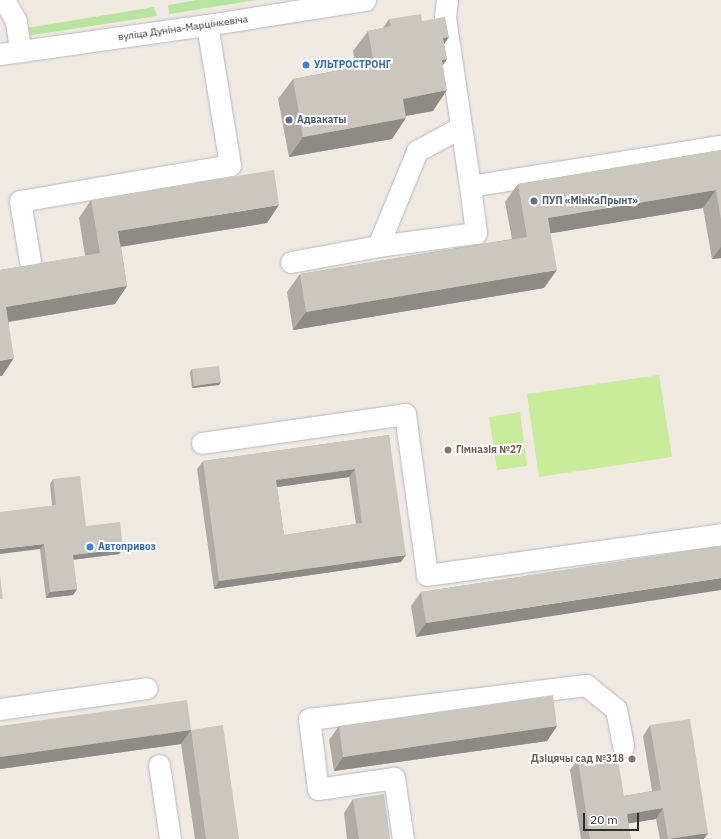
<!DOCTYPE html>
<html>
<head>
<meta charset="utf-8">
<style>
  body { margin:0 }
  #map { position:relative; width:721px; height:839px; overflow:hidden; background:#efe9e1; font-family:"IBM Plex Sans",sans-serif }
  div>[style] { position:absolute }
  .green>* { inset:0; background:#b6e59e }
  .pitch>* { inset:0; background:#c9ec9a }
  .roads { filter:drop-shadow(0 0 1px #b4b7c1) drop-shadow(0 0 1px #b4b7c1) }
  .minor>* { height:21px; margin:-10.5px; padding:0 10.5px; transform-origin:10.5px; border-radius:10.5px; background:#fff }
  .wall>* { inset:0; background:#afaba4 }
  .shaded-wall>* { inset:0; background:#8e8b86 }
  .building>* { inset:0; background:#cbc7bf }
  .dots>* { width:11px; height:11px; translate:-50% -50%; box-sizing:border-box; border:2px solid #fff; border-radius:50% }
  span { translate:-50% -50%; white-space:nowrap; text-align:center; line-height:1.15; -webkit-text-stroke:4px #fff; paint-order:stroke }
  .street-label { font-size:10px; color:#2e2e2e }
  .shop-label { font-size:10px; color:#366cbe; font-weight:700 }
  .left { translate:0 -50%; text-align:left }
  .service-label { font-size:10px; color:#4e5e75; font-weight:700 }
  .education-label { font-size:10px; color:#785e54; font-weight:700 }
  .right { translate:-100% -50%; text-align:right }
  .scale { position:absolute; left:583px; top:813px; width:56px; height:18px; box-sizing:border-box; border:2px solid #2e2e2e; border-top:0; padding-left:5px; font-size:12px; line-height:14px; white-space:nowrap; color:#2e2e2e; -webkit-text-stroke:3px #fff; paint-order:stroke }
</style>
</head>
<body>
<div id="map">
  <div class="green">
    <div style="clip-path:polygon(197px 0,256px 0,169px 14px,168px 5px)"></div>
    <div style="clip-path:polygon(154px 7px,157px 16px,26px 36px,21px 29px)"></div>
  </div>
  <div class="pitch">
    <div style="clip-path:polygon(659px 375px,672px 457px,539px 477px,527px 394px)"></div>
    <div style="clip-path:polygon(520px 412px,527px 466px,497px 470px,489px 417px)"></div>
  </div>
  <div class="roads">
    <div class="minor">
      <div style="left:4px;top:0;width:24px;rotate:60deg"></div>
      <div style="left:16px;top:21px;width:30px;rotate:82deg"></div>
      <div style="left:447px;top:0;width:17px;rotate:97deg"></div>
      <div style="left:445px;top:17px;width:171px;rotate:81.6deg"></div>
      <div style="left:470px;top:186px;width:254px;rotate:-9.1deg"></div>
      <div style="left:0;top:54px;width:209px;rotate:-8deg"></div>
      <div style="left:207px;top:25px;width:160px;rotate:-9deg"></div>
      <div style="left:378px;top:246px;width:103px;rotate:-67.7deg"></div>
      <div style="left:417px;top:151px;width:50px;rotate:-28.6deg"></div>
      <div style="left:30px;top:261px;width:61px;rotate:-99.5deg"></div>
      <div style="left:20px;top:201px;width:213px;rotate:-9.7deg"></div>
      <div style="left:230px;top:165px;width:142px;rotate:-99.3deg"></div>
      <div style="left:291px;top:262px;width:88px;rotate:-10.4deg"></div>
      <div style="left:378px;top:246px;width:99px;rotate:-7.6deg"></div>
      <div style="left:476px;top:233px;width:47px;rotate:-97.3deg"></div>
      <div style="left:202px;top:443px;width:205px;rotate:-8.1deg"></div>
      <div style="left:405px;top:414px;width:162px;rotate:82.2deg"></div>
      <div style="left:427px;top:575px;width:297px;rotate:-7.9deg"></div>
      <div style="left:0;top:709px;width:148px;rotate:-8.1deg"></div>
      <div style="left:159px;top:765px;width:75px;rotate:81.5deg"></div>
      <div style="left:403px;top:839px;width:62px;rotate:-98.4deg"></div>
      <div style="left:394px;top:778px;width:77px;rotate:171.8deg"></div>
      <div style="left:318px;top:789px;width:71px;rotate:-97.3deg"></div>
      <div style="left:309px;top:719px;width:279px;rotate:-7deg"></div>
      <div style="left:586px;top:685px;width:38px;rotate:39deg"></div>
      <div style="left:616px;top:709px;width:38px;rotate:79deg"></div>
    </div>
  </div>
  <div class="wall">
    <div style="clip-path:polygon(389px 19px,422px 21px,449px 37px,444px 44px,447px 59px,443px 65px,433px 111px,406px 116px,392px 139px,289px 157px,278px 99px,293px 79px,356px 67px,353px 51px,368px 31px,383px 28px)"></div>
    <div style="clip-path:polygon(721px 150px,721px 258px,712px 259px,703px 208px,550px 233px,544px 288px,293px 330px,287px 292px,300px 274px,512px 239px,505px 202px,518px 184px)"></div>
    <div style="clip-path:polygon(91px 200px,267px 223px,121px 247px,127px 286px,115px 304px,9px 322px,2px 376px,0 376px,0 270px,85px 256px,79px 218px)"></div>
    <div style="clip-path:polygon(192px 369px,219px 385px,192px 388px,190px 372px)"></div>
    <div style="clip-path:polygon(evenodd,389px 435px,401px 562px,214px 589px,197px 469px,203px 461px,389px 435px,349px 477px,356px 524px,284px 535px,277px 487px,349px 477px)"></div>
    <div style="clip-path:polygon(53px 479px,86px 526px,119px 554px,73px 560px,77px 589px,73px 595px,46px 598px,40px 549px,52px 505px,50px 484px)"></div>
    <div style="clip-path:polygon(721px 546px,416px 637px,411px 606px,421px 592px)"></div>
    <div style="clip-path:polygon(650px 725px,704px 839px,660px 839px,656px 819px,628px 823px,631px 839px,581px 839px,570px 770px,578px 760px,624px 796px,652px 791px,643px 736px)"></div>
    <div style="clip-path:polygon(0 726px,191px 730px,239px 839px,195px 839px,181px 744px,0 769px)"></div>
    <div style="clip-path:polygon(339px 726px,557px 726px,547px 741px,334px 771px,329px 740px)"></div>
    <div style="clip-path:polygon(353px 799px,390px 839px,347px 839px,344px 813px)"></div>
  </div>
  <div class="shaded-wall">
    <div style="clip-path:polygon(449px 37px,435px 57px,443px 38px)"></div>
    <div style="clip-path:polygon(447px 59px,433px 79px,442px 60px)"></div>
    <div style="clip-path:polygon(447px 90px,433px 111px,388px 119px,403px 99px)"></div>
    <div style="clip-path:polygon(406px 118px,392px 139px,289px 157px,303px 137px)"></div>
    <div style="clip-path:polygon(716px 190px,703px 208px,535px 236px,548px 218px)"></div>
    <div style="clip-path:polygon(279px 205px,267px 223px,106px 249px,118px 231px)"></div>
    <div style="clip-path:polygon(721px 247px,721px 258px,712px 259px)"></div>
    <div style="clip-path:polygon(557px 270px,544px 288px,293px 330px,306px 312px)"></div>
    <div style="clip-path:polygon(127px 286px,115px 304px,0 323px,6px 307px)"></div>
    <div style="clip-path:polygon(14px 358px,2px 376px,0 376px,0 361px)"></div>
    <div style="clip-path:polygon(221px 382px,219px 385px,192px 388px,194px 386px)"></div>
    <div style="clip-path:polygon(355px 469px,349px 477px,270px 488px,276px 480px)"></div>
    <div style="clip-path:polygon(44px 544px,40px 549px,0 554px,0 549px)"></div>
    <div style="clip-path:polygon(123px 549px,119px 554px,69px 560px,73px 555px)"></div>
    <div style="clip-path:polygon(406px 555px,401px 562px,214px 589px,219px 581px)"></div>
    <div style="clip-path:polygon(721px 578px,721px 590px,416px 637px,426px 623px)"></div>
    <div style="clip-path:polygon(77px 589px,73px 595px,46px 598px,50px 592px)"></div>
    <div style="clip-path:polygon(557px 726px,547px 741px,334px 771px,343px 757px)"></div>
    <div style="clip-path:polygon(191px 730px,181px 744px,0 769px,0 757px)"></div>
    <div style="clip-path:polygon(663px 808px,656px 819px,619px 825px,627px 814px)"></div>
    <div style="clip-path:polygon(708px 833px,704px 839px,669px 839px)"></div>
  </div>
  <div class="building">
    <div style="clip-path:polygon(421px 14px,422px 21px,445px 17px,449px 37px,443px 38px,447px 59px,442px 60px,447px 90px,403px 99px,406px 118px,303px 137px,293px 79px,374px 64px,368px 31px,391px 26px,389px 19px)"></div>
    <div style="clip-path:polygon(721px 150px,721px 220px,716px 190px,548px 218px,557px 270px,306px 312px,300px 274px,527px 237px,518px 184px)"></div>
    <div style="clip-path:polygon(274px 170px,279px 205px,118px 231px,127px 286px,6px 307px,14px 358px,0 361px,0 270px,100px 253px,91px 200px)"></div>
    <div style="clip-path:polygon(219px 366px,221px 382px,194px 386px,192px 369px)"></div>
    <div style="clip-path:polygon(evenodd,389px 435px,406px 555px,219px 581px,203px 461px,389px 435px,355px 469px,362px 523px,284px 535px,276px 480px,355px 469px)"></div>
    <div style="clip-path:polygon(80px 476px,86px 526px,120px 522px,123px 549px,73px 555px,77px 589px,50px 592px,44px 544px,0 549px,0 512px,56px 505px,53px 479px)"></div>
    <div style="clip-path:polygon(721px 546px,721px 578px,426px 623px,421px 592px)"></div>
    <div style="clip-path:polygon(0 576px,3px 599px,0 599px)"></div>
    <div style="clip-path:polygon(553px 695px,557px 726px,343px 757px,339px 726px)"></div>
    <div style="clip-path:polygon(187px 700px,191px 730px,0 757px,0 726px)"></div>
    <div style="clip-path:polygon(690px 719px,708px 833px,668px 839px,663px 808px,627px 814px,631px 839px,590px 839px,578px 760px,617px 754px,624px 796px,661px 790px,650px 725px)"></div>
    <div style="clip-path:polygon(223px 725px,239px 839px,206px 839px,191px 730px)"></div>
    <div style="clip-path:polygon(384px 794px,390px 839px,359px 839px,353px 799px)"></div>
  </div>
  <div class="dots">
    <div style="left:306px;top:65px;background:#3f7fe0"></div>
    <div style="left:289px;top:120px;background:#5c6f8a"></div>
    <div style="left:534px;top:201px;background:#5c6f8a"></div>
    <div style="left:448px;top:450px;background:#8d6e63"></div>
    <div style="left:90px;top:547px;background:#3f7fe0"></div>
    <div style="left:632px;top:759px;background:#8d6e63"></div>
  </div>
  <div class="street-label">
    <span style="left:183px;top:28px;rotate:-8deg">вуліца Дуніна-Марцінкевіча</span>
  </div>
  <div class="shop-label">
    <span class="left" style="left:314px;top:65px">УЛЬТРОСТРОНГ</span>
    <span class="left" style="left:98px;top:547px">Автопривоз</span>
  </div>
  <div class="service-label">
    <span class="left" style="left:297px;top:120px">Адвакаты</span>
    <span class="left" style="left:542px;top:201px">ПУП «МінКаПрынт»</span>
  </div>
  <div class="education-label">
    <span class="left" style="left:456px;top:450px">Гімназія №27</span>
    <span class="right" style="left:624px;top:759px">Дзіцячы сад №318</span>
  </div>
  <div class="scale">20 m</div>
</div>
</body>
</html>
